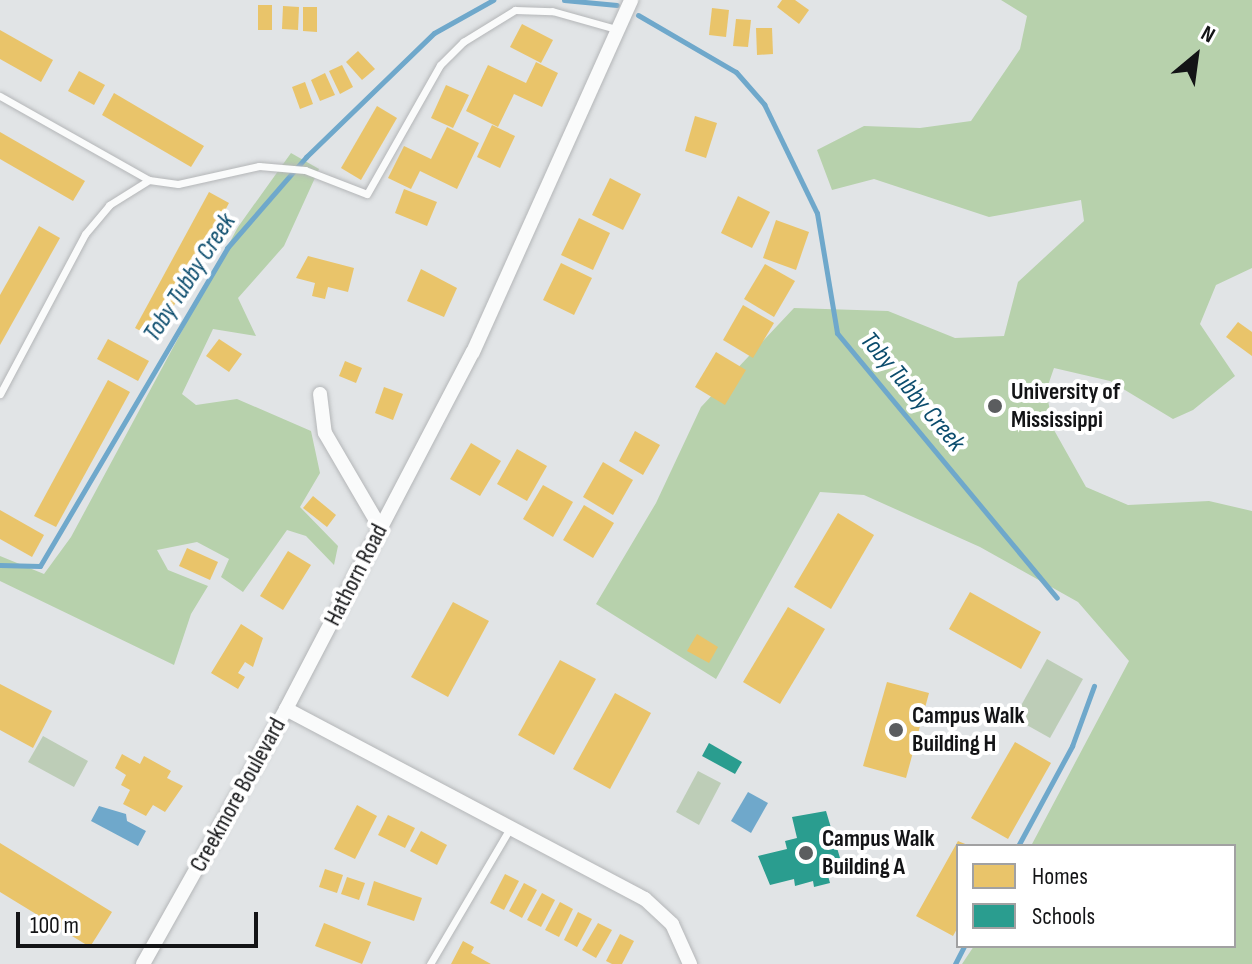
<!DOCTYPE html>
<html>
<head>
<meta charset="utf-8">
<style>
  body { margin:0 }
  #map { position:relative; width:1252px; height:964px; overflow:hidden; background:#e1e4e6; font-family:"Sofia Sans Condensed",sans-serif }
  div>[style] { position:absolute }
  .green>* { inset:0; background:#bdcdb7 }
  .forest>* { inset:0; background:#b7d1ac }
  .water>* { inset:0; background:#6fa8cb }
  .homes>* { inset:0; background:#e9c46a }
  .schools>* { inset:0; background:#2a9d8f }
  .stream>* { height:5px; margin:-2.5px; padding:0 2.5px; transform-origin:2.5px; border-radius:2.5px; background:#6fa8cb }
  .roads { filter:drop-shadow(0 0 2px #b4b6b8) drop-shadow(0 0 2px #b4b6b8) }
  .service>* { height:7px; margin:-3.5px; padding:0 3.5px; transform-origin:3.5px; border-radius:3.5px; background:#fafbfb }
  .minor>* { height:14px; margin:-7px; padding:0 7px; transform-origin:7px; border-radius:7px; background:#fafbfb }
  .dots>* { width:22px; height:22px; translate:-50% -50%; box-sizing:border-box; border:4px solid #fff; border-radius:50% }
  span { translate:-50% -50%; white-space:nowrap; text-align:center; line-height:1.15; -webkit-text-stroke:8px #fff; paint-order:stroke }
  .poi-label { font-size:24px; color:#131416; font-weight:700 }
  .left { translate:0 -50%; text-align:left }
  .street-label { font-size:24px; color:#131416 }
  .water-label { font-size:26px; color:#0b4c6d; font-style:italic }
  .legend { position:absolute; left:956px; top:844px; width:280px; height:104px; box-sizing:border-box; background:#fff; border:2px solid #a1a1a2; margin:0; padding:10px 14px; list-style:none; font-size:24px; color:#131416 }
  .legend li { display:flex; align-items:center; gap:16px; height:40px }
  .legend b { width:40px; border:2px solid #a1a1a2 }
  .north { position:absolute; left:1156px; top:16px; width:80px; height:80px; -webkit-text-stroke:6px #fff; paint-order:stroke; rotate:29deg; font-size:22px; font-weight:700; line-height:32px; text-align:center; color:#131416 }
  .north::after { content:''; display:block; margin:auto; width:28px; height:36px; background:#131416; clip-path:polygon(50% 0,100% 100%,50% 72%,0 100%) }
  .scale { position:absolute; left:16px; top:912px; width:242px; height:36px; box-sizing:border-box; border:4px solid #131416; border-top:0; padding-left:10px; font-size:24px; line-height:28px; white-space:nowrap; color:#131416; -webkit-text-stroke:6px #fff; paint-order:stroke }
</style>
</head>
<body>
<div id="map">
  <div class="green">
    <div style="clip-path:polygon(1047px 659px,1083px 679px,1050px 738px,1014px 718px)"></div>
    <div style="clip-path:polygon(43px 736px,88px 761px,74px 787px,28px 762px)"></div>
    <div style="clip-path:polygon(698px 771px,721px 783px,699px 825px,676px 812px)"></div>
  </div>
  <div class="forest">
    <div style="clip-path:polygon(1001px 0,1252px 0,1252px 268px,1216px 285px,1200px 324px,1235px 376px,1193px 410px,1173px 419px,1110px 381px,1054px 368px,1046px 391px,1054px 430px,1086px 487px,1128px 505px,1209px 501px,1252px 511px,1252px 964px,962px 964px,974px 946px,1234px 946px,1234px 846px,1031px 846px,1129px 661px,1078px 602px,980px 547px,864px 495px,820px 492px,716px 679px,596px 604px,656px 503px,701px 407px,794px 308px,888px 311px,955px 338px,1004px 336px,1018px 282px,1084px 221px,1081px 200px,989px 217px,874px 179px,832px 190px,817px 150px,864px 126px,920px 128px,971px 121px,1020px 49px,1027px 16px)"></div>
    <div style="clip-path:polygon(291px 153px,319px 169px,284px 246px,238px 298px,256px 336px,213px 329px,182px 394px,196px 405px,237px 399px,311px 431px,320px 473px,300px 507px,338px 546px,334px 565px,306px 536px,287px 530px,243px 592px,221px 577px,229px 559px,197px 542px,157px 550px,168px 570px,208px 586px,191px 614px,174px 665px,0 581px,0 556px,44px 574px,71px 537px,238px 227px)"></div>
  </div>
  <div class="water">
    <div style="clip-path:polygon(748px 792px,768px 803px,751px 833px,731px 821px)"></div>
    <div style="clip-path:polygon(99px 806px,126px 814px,127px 821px,146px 831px,138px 846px,91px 821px)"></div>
  </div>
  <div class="homes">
    <div style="clip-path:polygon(782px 0,795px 0,809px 10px,799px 24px,777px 7px)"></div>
    <div style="clip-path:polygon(258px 5px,272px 5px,272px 30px,258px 30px)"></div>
    <div style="clip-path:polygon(283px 6px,299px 7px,298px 30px,282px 29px)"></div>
    <div style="clip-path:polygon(303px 7px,317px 7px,317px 32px,303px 31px)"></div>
    <div style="clip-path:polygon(712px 8px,729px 10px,726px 37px,709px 35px)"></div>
    <div style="clip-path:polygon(736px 19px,751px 20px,748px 47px,733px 46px)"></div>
    <div style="clip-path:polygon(522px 24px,553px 40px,541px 63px,510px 47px)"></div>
    <div style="clip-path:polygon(756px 28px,772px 28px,773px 54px,757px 55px)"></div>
    <div style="clip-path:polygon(0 30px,53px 60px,41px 82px,0 59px)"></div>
    <div style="clip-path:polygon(358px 51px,375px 69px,362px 80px,346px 62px)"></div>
    <div style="clip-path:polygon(536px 62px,558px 73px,542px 107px,514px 94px,498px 127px,466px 111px,488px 65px,526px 83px)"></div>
    <div style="clip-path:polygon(342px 65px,353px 87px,340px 94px,329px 71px)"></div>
    <div style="clip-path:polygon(79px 71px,105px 85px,94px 105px,68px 91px)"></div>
    <div style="clip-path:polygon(325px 73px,335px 95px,320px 101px,311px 80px)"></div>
    <div style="clip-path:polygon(305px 82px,313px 104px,300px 109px,292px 87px)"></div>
    <div style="clip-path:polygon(446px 85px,469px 95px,453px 128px,431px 118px)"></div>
    <div style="clip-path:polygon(114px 93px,204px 146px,191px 167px,102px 115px)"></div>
    <div style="clip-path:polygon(377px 106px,397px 118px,361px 180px,341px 168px)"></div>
    <div style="clip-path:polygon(695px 116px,717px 123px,706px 158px,685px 151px)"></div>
    <div style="clip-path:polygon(492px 125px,515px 136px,500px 168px,477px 157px)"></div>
    <div style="clip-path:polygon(447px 127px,479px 143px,457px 189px,420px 171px,411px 189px,388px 178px,404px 146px,431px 159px)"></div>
    <div style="clip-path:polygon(0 132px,85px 181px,73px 201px,0 159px)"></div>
    <div style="clip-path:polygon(610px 178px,641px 194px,623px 230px,592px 215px)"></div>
    <div style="clip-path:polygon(404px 189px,437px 202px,427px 226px,395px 213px)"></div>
    <div style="clip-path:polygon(209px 192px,229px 203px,156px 339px,135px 328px)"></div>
    <div style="clip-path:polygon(738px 196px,770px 212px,752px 248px,721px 233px)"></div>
    <div style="clip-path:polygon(579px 218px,610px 233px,593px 270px,561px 255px)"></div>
    <div style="clip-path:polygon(776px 220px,809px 232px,796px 270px,763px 258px)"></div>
    <div style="clip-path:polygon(39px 226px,60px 238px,0 345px,0 295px)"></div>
    <div style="clip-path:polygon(308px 256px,354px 268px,348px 292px,328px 287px,325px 299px,312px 296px,315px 283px,296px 278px)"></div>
    <div style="clip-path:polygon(561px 263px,592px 278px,574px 315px,543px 300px)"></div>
    <div style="clip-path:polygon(765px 264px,795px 281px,774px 317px,744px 299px)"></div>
    <div style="clip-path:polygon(421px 269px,457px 288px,444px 317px,407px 301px)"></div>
    <div style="clip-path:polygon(743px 305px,774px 323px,753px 358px,723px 340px)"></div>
    <div style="clip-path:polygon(1238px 322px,1252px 332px,1252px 356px,1226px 337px)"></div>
    <div style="clip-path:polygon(108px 339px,149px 361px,138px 381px,97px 359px)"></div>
    <div style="clip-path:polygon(219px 339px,242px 354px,229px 372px,206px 356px)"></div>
    <div style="clip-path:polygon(716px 352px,746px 370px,725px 405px,695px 387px)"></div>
    <div style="clip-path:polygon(345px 361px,362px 368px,356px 383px,339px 376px)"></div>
    <div style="clip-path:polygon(108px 380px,130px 392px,56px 527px,34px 516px)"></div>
    <div style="clip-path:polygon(384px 387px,403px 394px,393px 420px,375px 413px)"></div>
    <div style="clip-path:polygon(635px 431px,660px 445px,643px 475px,619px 461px)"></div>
    <div style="clip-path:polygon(471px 443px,501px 461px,480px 496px,450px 479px)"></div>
    <div style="clip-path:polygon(517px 449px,547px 466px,527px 501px,497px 484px)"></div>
    <div style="clip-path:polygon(603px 462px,633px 480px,613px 515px,583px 497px)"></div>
    <div style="clip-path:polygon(543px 485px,573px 502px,553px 537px,523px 519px)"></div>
    <div style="clip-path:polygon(313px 496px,336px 515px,327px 527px,303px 508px)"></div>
    <div style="clip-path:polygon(584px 505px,614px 523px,593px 558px,563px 540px)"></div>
    <div style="clip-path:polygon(0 510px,44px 535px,32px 557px,0 539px)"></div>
    <div style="clip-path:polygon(838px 513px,874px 535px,831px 609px,794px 587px)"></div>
    <div style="clip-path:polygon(187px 548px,218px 562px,210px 580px,179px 566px)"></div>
    <div style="clip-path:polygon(288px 551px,311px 565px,283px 610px,260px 596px)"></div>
    <div style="clip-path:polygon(970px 592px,1041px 632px,1021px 669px,949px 629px)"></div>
    <div style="clip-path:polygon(453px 602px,489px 621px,448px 697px,411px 677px)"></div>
    <div style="clip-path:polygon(788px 607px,825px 629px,780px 704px,743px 682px)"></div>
    <div style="clip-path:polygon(241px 624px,263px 638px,253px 667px,245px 662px,238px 673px,245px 677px,238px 689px,211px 673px)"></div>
    <div style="clip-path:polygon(697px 634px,718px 647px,709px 663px,687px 651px)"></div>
    <div style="clip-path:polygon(560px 660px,596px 679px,554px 755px,518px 735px)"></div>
    <div style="clip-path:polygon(887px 682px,929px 693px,906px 778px,863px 766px)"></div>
    <div style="clip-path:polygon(0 684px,52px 711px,33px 748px,0 730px)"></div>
    <div style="clip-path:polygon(615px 693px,651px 713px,610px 789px,573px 769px)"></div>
    <div style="clip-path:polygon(1015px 742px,1051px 763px,1008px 839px,971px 818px)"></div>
    <div style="clip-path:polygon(122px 754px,140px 764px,144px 756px,171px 771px,167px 778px,183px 786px,165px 812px,153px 805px,146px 816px,123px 804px,130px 790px,121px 785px,126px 775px,115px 768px)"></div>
    <div style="clip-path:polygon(357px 805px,377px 816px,355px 859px,334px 849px)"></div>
    <div style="clip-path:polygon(388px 815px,415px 828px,405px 848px,378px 835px)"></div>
    <div style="clip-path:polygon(421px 831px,447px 845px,437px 865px,410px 851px)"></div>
    <div style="clip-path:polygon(958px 841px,970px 846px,958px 846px,958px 927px,953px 936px,916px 916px)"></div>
    <div style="clip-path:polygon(0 843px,112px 912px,90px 947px,0 892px)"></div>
    <div style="clip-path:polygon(325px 869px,343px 875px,337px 893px,319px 887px)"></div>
    <div style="clip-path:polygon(505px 874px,519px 881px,504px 910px,490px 903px)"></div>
    <div style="clip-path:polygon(347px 877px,365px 883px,359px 900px,341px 894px)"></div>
    <div style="clip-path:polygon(374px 881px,422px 898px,414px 921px,367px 905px)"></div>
    <div style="clip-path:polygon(524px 883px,537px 890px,522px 918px,509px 911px)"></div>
    <div style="clip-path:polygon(542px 893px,555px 900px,541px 927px,527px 920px)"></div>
    <div style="clip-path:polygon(560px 902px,573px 909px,559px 937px,545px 930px)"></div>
    <div style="clip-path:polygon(578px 912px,592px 919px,577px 947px,564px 940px)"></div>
    <div style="clip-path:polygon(324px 923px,371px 942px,362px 964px,315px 946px)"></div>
    <div style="clip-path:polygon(598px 923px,612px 930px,596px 958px,582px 950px)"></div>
    <div style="clip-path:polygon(620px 934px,634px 941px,622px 964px,612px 964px,606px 961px)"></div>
    <div style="clip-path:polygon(463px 941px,474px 947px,471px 953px,491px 964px,451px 964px)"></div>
  </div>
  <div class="schools">
    <div style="clip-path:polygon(709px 743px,742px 762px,735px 774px,702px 756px)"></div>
    <div style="clip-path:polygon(826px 811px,843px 868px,827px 872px,830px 883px,814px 887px,813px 881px,795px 886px,794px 879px,770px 885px,758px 856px,787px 849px,785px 841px,797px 838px,792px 817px)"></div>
    <div style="clip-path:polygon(863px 830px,867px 842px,853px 846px,849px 834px)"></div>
  </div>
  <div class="stream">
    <div style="left:564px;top:0;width:53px;rotate:5.4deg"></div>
    <div style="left:638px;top:15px;width:113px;rotate:30.2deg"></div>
    <div style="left:736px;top:72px;width:43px;rotate:48.8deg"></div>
    <div style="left:764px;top:104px;width:121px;rotate:64.1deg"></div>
    <div style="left:817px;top:213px;width:122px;rotate:80.5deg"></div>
    <div style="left:837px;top:333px;width:344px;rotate:50.3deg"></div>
    <div style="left:0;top:565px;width:40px;rotate:1.4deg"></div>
    <div style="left:40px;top:566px;width:369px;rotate:-59.5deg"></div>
    <div style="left:227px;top:248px;width:121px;rotate:-49deg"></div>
    <div style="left:306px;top:157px;width:178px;rotate:-44.1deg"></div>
    <div style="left:434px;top:33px;width:68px;rotate:-29.2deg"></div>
    <div style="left:1018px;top:846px;width:114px;rotate:-61.6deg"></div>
    <div style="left:1072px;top:746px;width:64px;rotate:-69.9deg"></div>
    <div style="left:955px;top:964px;width:20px;rotate:-63deg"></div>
  </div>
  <div class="roads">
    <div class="service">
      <div style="left:0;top:96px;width:171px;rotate:29.4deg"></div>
      <div style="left:149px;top:180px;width:29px;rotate:8deg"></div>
      <div style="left:178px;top:184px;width:83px;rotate:-12.5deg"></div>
      <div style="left:259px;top:166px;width:46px;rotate:5deg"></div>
      <div style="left:305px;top:170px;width:66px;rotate:21.2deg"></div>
      <div style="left:367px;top:194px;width:148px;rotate:-60.5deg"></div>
      <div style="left:440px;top:65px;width:33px;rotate:-45deg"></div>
      <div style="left:463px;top:42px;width:61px;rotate:-31.6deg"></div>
      <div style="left:515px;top:10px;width:37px;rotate:2deg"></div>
      <div style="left:552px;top:11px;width:66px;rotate:15.7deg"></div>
      <div style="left:0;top:394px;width:181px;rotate:-62deg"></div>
      <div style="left:85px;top:234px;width:38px;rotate:-50deg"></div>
      <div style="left:109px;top:205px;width:47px;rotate:-32deg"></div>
      <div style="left:430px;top:964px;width:158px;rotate:-59.5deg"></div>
    </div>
    <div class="minor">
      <div style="left:320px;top:394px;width:39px;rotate:83deg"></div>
      <div style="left:325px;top:433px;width:109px;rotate:59.7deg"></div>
      <div style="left:286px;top:709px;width:406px;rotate:27.9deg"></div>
      <div style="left:645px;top:899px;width:37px;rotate:43deg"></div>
      <div style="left:672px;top:924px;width:44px;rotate:65.8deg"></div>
      <div style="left:143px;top:964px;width:292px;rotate:-60.7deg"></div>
      <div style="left:286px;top:709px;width:403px;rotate:-62.4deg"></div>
      <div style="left:473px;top:352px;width:386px;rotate:-65.8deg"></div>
    </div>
  </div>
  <div class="dots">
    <div style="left:995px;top:406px;background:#5b5d5f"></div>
    <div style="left:896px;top:730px;background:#5b5d5f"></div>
    <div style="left:806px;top:853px;background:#5b5d5f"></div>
  </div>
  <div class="poi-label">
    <span class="left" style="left:1011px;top:406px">University of<br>Mississippi</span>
    <span class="left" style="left:912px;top:730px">Campus Walk<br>Building H</span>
    <span class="left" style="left:822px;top:853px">Campus Walk<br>Building A</span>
  </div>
  <div class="street-label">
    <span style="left:356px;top:575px;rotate:-63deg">Hathorn Road</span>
    <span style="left:238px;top:795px;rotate:-61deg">Creekmore Boulevard</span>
  </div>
  <div class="water-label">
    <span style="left:190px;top:278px;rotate:-57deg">Toby Tubby Creek</span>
    <span style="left:912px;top:392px;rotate:50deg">Toby Tubby Creek</span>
  </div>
  <ul class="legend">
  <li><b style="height:22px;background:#e9c46a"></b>Homes</li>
  <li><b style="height:22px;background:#2a9d8f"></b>Schools</li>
  </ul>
  <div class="north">N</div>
  <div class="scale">100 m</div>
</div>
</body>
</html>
